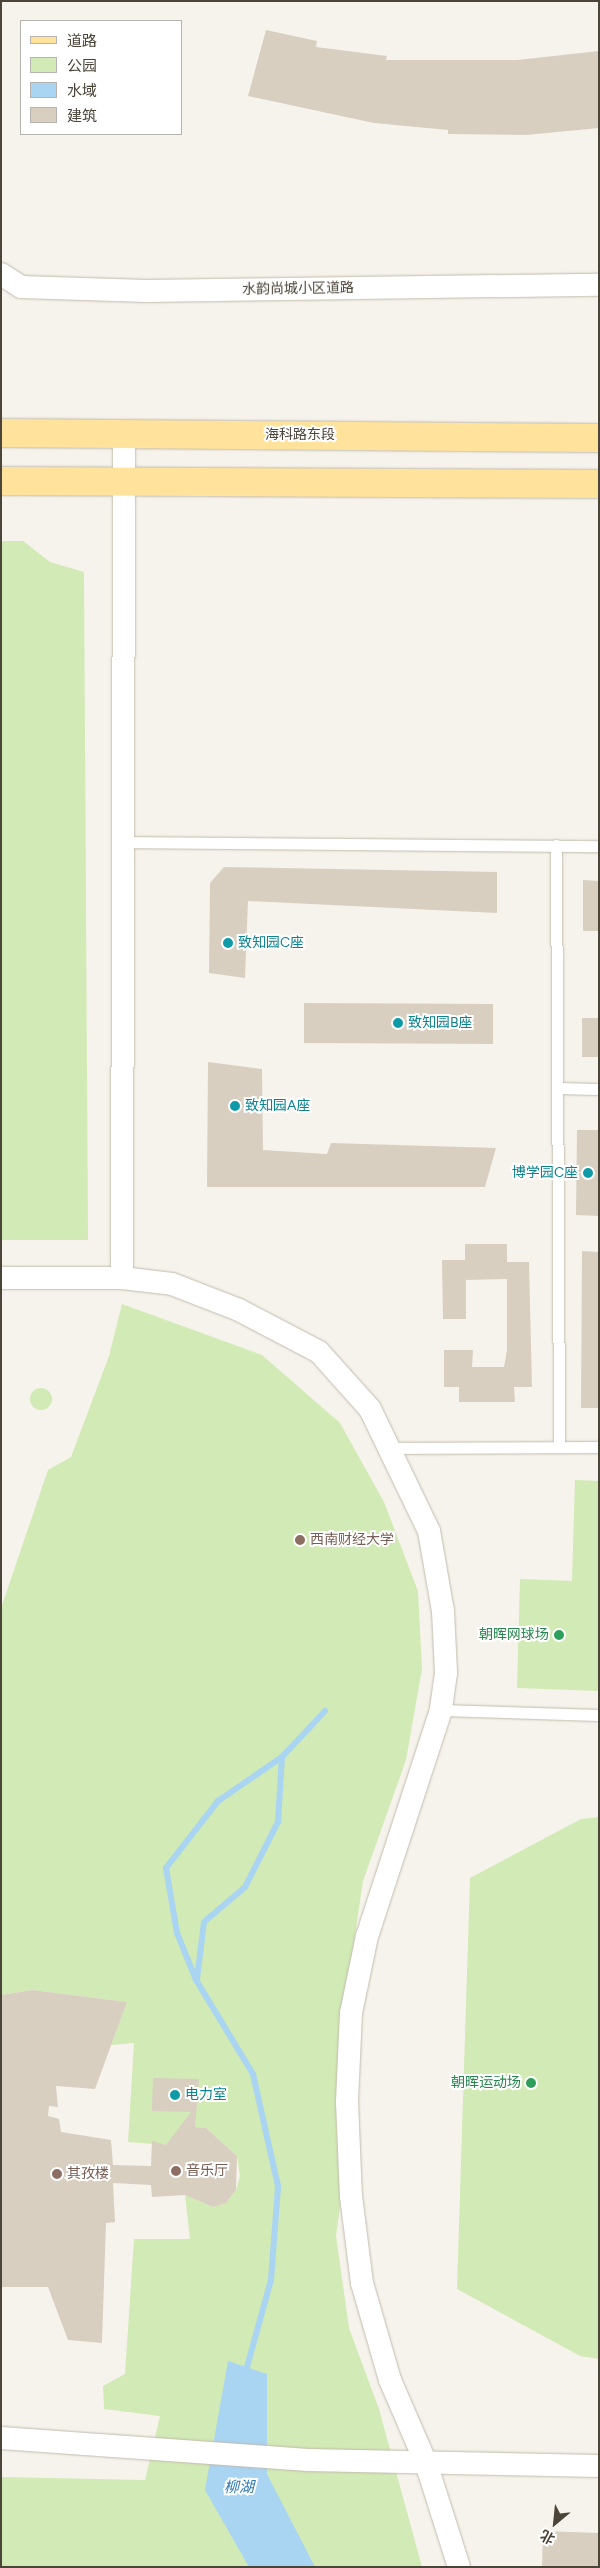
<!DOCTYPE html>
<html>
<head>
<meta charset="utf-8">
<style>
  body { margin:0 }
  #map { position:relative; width:600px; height:2568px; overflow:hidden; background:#f6f3ec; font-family:Figtree,"Noto Sans SC",sans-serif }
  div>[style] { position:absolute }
  .green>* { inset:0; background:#d2eab5 }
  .round { border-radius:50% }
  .water>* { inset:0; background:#a9d4f2 }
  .stream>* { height:6px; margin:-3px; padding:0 3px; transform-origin:3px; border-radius:3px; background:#a9d4f2 }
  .building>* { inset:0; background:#d8cfc1 }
  .roads { filter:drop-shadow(0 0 1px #c2bbae) drop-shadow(0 0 1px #c2bbae) }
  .lane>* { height:11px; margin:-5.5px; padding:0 5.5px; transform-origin:5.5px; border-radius:5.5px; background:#fff }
  .street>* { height:22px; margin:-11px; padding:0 11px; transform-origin:11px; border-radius:11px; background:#fff }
  .primary>* { height:28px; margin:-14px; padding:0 14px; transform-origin:14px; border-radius:14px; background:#ffe39c }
  .dots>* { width:14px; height:14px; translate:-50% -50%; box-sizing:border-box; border:2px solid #fff; border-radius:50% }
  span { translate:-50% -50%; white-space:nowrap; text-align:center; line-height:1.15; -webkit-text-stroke:4px #fff; paint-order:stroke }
  .street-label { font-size:14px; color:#4b4439 }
  .culture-label { font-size:14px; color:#0d838f }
  .left { translate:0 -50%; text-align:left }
  .right { translate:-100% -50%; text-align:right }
  .education-label { font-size:14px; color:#785e54 }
  .leisure-label { font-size:14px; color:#27864d }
  .water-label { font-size:15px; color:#2e7ab2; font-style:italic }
  .frame { position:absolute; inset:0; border:2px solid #4b4439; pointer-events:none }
  .legend { position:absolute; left:20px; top:20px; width:162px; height:115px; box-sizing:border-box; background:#fff; border:1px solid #b7b4b0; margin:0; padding:6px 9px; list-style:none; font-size:15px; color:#4b4439 }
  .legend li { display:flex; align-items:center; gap:10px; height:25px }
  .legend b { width:25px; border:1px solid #b7b4b0 }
  .north { position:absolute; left:530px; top:2498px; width:50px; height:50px; -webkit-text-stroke:4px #fff; paint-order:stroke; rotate:208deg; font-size:14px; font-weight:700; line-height:20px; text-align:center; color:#4b4439 }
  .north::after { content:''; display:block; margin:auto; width:18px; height:22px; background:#4b4439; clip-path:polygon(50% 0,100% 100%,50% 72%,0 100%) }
</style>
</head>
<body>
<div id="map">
  <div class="green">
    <div style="clip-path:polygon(1px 541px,23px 541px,50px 562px,84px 572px,88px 1240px,1px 1240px)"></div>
    <div style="clip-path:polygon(122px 1304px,262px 1355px,340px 1423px,384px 1502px,418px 1591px,422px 1669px,406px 1760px,363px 1881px,338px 2049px,348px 2148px,336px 2236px,349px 2328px,379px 2409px,422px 2567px,1px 2567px,1px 2477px,145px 2480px,160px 2416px,104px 2409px,103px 2386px,125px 2374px,134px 2239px,190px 2239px,185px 2195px,213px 2207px,226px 2203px,236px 2190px,240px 2176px,237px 2156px,206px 2128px,195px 2127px,166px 2145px,128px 2142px,134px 2043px,111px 2045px,127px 2002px,32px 1990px,1px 1995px,1px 1608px,48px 1470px,71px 1457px,109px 1356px)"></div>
    <div class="round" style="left:30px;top:1388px;width:22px;height:22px"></div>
    <div style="clip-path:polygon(575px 1480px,599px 1481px,599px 1691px,517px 1688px,520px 1579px,572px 1581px)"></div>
    <div style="clip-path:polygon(599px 1817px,599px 2359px,580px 2356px,457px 2289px,470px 1878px,581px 1819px)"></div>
  </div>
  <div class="water">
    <div style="clip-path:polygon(228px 2361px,267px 2374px,267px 2474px,315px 2567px,249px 2567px,205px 2490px)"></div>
  </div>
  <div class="stream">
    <div style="left:197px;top:1979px;width:57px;rotate:-83deg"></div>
    <div style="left:204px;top:1922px;width:54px;rotate:-40.5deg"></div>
    <div style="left:245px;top:1887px;width:73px;rotate:-63.1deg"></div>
    <div style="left:278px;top:1822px;width:65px;rotate:-86.5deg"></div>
    <div style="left:247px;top:2367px;width:90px;rotate:-74.6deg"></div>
    <div style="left:271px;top:2280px;width:94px;rotate:-85.7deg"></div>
    <div style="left:278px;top:2186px;width:115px;rotate:-102.6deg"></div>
    <div style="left:253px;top:2074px;width:110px;rotate:-121.2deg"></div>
    <div style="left:196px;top:1980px;width:51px;rotate:-112deg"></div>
    <div style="left:177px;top:1933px;width:66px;rotate:-99.6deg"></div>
    <div style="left:166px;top:1868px;width:85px;rotate:-52.2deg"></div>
    <div style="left:218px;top:1801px;width:78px;rotate:-34.5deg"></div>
    <div style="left:282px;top:1757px;width:63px;rotate:-46.9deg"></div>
  </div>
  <div class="building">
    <div style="clip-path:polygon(266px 30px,317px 41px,316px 47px,387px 56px,386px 60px,517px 60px,599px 51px,599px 128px,526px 135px,448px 134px,448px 130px,374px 123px,248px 96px)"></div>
    <div style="clip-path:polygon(224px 867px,497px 872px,497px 913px,248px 901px,245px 978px,209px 973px,210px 883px)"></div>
    <div style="clip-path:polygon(583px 880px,599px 881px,599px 931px,583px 931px)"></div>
    <div style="clip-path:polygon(304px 1003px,493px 1004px,493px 1044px,304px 1043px)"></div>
    <div style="clip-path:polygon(582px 1018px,599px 1018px,599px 1057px,582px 1057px)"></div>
    <div style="clip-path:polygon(208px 1062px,262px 1069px,263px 1150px,327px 1154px,331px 1143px,496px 1148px,485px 1187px,207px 1187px)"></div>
    <div style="clip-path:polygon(577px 1130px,599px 1130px,599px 1216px,576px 1215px)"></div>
    <div style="clip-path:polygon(465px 1244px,507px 1244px,507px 1262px,529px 1262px,532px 1387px,514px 1387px,515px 1402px,459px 1402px,459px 1387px,444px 1387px,444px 1350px,473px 1350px,472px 1367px,504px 1367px,507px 1350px,507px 1279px,466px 1280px,466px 1319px,443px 1319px,442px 1260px,465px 1260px)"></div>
    <div style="clip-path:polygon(582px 1251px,599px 1252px,599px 1408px,581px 1408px)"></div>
    <div style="clip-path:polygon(32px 1990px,127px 2002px,95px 2089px,56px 2086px,58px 2107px,49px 2106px,48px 2116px,59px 2119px,61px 2132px,111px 2140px,113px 2165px,151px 2166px,152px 2141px,166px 2145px,191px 2112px,152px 2111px,153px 2078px,199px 2079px,195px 2127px,206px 2128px,237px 2156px,236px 2190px,226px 2203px,213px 2207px,185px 2195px,152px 2197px,151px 2185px,113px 2183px,115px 2222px,106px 2223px,102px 2343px,68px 2340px,48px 2287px,1px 2287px,1px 1995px)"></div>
    <div style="clip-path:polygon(543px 2531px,599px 2533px,599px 2567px,542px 2567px)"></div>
  </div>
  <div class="roads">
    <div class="lane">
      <div style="left:122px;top:842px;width:477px;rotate:0.5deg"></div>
      <div style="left:556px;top:845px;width:602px;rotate:89.71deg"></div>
      <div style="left:557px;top:1088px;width:42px;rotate:1.4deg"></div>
      <div style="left:390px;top:1448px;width:209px;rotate:-0.3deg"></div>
      <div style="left:441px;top:1710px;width:158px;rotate:1.8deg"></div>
    </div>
    <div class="street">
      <div style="left:1px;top:274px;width:24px;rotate:33deg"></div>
      <div style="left:21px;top:287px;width:125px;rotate:1.8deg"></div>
      <div style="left:146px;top:291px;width:453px;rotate:-0.8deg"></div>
      <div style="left:1px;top:1278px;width:121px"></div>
      <div style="left:122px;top:1278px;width:50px;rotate:6.8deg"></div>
      <div style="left:172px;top:1284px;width:72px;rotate:21.2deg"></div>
      <div style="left:239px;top:1310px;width:90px;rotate:27.7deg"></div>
      <div style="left:319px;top:1352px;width:76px;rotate:48.2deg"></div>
      <div style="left:370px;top:1409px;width:136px;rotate:64.2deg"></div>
      <div style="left:429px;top:1531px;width:81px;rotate:80.1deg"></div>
      <div style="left:443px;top:1611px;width:62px;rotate:87.2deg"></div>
      <div style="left:446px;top:1673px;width:37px;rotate:98deg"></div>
      <div style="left:441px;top:1710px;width:238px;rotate:108.1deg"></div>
      <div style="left:367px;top:1936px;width:79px;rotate:101.7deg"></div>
      <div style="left:351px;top:2013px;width:89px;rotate:92.6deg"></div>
      <div style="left:347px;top:2102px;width:94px;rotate:87.6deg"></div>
      <div style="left:351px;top:2196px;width:88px;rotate:82.8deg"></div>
      <div style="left:362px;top:2283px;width:101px;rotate:73.9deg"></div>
      <div style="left:390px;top:2380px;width:90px;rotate:66.6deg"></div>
      <div style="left:426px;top:2463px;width:109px;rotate:72.4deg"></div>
      <div style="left:122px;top:1278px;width:844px;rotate:-89.86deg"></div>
      <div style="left:1px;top:2438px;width:308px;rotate:4.1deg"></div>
      <div style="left:308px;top:2460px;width:291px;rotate:1.2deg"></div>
    </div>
    <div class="primary">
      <div style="left:1px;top:433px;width:598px;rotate:0.48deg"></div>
      <div style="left:1px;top:481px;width:598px;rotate:0.29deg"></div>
    </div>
  </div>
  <div class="dots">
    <div style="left:228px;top:943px;background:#0f9aa8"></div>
    <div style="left:398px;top:1023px;background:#0f9aa8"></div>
    <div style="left:235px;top:1106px;background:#0f9aa8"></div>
    <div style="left:588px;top:1173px;background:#0f9aa8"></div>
    <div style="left:300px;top:1540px;background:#8d6e63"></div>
    <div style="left:559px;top:1635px;background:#2e9e5b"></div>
    <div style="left:531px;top:2083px;background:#2e9e5b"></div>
    <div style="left:175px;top:2095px;background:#0f9aa8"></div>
    <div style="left:176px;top:2171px;background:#8d6e63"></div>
    <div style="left:57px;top:2174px;background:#8d6e63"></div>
  </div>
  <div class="street-label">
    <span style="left:298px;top:289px;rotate:-1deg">水韵尚城小区道路</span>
    <span style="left:300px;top:435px">海科路东段</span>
  </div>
  <div class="culture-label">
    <span class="left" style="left:238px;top:943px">致知园C座</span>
    <span class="left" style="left:408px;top:1023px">致知园B座</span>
    <span class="left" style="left:245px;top:1106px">致知园A座</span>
    <span class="right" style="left:578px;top:1173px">博学园C座</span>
    <span class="left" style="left:185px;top:2095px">电力室</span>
  </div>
  <div class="education-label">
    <span class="left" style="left:310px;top:1540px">西南财经大学</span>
    <span class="left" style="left:186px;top:2171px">音乐厅</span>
    <span class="left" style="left:67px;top:2174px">其孜楼</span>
  </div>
  <div class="leisure-label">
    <span class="right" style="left:549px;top:1635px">朝晖网球场</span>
    <span class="right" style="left:521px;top:2083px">朝晖运动场</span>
  </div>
  <div class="water-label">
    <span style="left:239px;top:2488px">柳湖</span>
  </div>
  <div class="frame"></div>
  <ul class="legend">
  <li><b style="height:6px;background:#ffe39c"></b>道路</li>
  <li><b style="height:14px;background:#d2eab5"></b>公园</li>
  <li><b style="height:14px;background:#a9d4f2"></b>水域</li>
  <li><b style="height:14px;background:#d8cfc1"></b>建筑</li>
  </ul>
  <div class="north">北</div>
</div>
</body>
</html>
